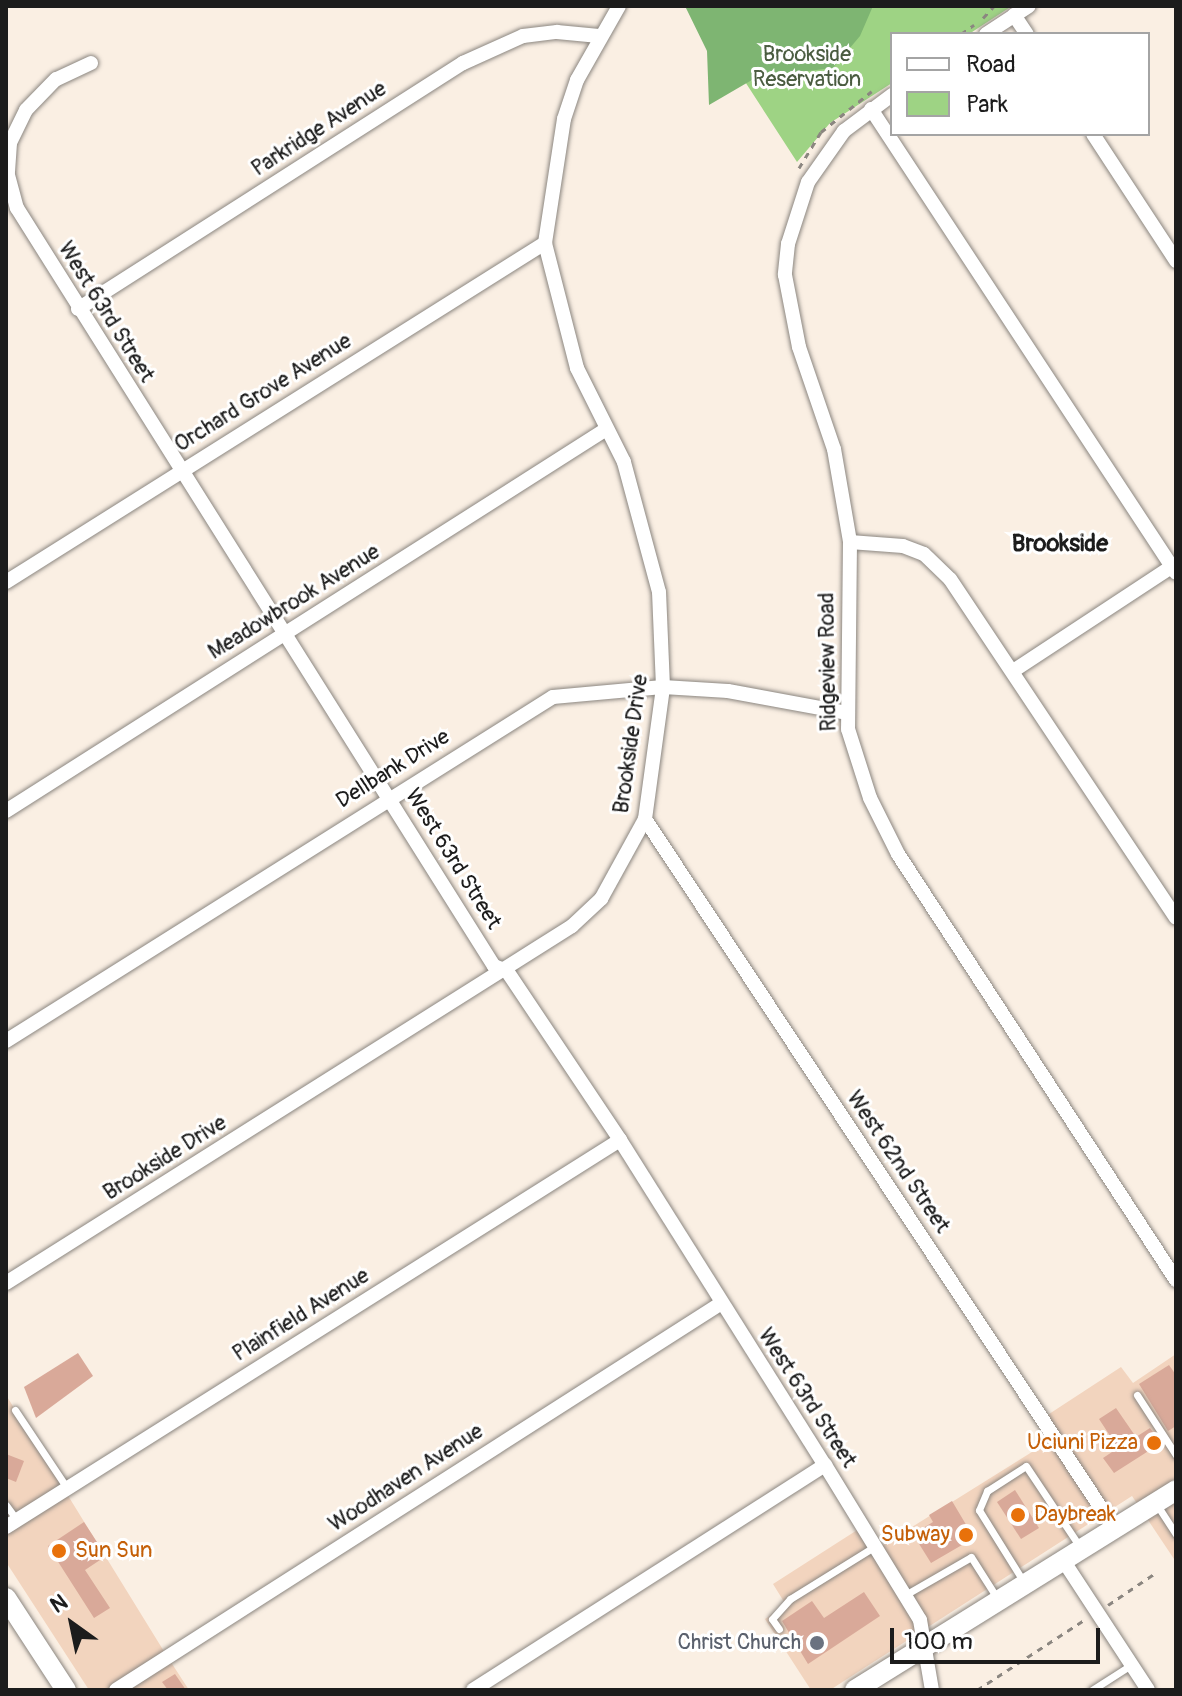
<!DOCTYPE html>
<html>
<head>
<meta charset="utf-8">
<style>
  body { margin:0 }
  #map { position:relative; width:1182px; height:1696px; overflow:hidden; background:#faefe3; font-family:Pangolin,sans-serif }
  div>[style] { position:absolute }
  .built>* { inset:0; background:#f2d4be }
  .green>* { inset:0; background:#9ed384 }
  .forest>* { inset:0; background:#7eb572 }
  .building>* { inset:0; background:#d9a999 }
  .path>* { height:3px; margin-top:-1.5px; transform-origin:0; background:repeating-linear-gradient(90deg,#8b8680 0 6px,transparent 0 12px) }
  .roads { filter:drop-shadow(0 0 2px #8b8680) drop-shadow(0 0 2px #8b8680) }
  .lane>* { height:7px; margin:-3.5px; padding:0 3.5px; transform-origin:3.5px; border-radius:3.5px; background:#fff }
  .street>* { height:14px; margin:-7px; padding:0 7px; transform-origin:7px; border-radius:7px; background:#fff }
  .secondary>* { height:20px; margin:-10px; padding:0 10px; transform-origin:10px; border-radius:10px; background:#fff }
  .dots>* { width:22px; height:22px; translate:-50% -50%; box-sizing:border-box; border:4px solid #fff; border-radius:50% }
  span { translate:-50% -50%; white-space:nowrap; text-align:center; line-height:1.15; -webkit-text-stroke:6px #fff; paint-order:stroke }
  .park-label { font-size:22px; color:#4a5c40 }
  .street-label { font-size:22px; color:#1c1c1c }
  .food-label { font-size:22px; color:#c56008 }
  .right { translate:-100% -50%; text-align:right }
  .left { translate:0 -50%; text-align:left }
  .worship-label { font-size:22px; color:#5b616d }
  .neighbourhood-label { font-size:24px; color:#1c1c1c; font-weight:700 }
  .frame { position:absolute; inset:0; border:8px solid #1c1c1c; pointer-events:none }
  .legend { position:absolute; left:890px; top:32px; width:260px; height:104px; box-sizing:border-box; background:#fff; border:2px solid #a4a4a4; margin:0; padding:10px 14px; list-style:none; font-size:24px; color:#1c1c1c }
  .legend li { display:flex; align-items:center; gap:16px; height:40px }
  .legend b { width:40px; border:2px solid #a4a4a4 }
  .north { position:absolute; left:32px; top:1584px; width:80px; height:80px; -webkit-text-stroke:6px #fff; paint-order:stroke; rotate:327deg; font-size:22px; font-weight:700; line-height:32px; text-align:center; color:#1c1c1c }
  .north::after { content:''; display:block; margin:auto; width:28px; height:36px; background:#1c1c1c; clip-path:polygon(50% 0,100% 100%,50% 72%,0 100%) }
  .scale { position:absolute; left:890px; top:1628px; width:210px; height:36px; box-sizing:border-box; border:4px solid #1c1c1c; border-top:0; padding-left:10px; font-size:24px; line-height:28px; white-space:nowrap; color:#1c1c1c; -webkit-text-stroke:6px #fff; paint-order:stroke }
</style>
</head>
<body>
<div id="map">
  <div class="built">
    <div style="clip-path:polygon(1176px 1354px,1176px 1562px,1132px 1496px,830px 1690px,811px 1690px,765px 1619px,786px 1605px,773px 1584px,865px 1525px,880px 1547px,1059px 1435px,1046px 1416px,1121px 1367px,1133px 1383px)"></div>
    <div style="clip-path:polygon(6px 1395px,165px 1653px,189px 1690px,89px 1690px,6px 1562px)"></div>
  </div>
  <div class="green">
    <div style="clip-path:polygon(696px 6px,1012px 6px,969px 34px,892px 34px,892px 83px,830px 123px,797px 162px)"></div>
  </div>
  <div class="forest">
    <div style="clip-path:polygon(685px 6px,873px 6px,860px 36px,833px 68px,757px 77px,709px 105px,707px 51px)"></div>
  </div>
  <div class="building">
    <div style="clip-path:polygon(78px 1353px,93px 1376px,36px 1418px,24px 1387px)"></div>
    <div style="clip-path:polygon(1169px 1365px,1176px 1375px,1176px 1426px,1168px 1431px,1139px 1384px)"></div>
    <div style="clip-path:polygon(1116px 1408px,1136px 1437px,1150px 1428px,1161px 1443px,1114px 1473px,1103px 1458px,1118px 1448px,1099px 1419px)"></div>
    <div style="clip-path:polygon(6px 1454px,24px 1461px,16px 1482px,6px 1478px)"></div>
    <div style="clip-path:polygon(1015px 1490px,1039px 1528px,1021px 1539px,997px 1502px)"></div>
    <div style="clip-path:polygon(952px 1501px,974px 1538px,931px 1563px,916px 1539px,918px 1531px,933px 1522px,929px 1515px)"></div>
    <div style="clip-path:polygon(84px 1522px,106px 1556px,85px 1570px,110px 1608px,94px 1618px,48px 1546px)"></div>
    <div style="clip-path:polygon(864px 1592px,880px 1616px,808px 1664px,782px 1621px,812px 1601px,824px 1618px)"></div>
    <div style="clip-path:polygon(175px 1674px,186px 1690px,168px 1690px,162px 1682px)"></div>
  </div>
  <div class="path">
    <div style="left:983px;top:18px;width:16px;rotate:-47deg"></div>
    <div style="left:961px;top:34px;width:16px;rotate:-35deg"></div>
    <div style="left:799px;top:168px;width:42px;rotate:-58.6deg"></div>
    <div style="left:821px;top:132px;width:65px;rotate:-38.8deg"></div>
    <div style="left:1108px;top:1605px;width:59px;rotate:-34deg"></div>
    <div style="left:977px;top:1690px;width:128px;rotate:-33.2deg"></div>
  </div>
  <div class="roads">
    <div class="lane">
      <div style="left:1137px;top:1395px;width:72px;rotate:57deg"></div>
      <div style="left:15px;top:1410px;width:94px;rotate:56.3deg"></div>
      <div style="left:6px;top:1505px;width:17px;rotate:54deg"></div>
      <div style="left:1157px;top:1505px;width:35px;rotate:57deg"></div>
      <div style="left:1025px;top:1584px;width:87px;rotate:-121.9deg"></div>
      <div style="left:979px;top:1510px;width:21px;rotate:-67deg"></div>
      <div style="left:987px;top:1491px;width:46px;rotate:-32.7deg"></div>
      <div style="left:1026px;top:1466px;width:97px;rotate:56.3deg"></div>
      <div style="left:905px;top:1595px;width:76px;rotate:-29.9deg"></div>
      <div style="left:971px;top:1557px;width:49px;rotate:57.6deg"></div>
      <div style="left:779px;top:1629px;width:12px;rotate:-125deg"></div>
      <div style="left:772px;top:1619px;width:27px;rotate:-48deg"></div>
      <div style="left:790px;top:1599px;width:99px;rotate:-31.8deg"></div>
      <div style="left:1092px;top:1690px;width:46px;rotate:-32.7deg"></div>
    </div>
    <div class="street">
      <div style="left:1014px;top:15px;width:23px;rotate:56deg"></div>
      <div style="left:986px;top:34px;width:51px;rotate:-33.1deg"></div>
      <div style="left:91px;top:63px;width:38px;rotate:155deg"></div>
      <div style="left:56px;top:79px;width:43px;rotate:134.1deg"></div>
      <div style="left:26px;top:110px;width:37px;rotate:116deg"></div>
      <div style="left:10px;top:143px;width:32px;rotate:94deg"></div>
      <div style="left:8px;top:175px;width:34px;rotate:75deg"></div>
      <div style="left:17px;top:208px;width:896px;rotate:57.82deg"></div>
      <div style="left:494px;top:966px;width:14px;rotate:21deg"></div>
      <div style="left:507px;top:971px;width:203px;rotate:56.2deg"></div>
      <div style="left:620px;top:1140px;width:384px;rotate:57.8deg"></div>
      <div style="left:825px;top:1465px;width:182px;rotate:58.5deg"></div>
      <div style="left:920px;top:1620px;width:71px;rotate:80.3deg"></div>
      <div style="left:892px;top:95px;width:60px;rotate:143.1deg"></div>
      <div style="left:844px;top:131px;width:62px;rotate:125.2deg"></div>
      <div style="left:808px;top:182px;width:65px;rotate:107.9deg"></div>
      <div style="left:788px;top:244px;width:31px;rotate:96deg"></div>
      <div style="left:785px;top:275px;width:73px;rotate:79deg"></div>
      <div style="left:799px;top:347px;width:108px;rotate:71.1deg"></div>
      <div style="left:834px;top:449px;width:94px;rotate:80.2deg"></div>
      <div style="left:850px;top:542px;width:187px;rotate:90.6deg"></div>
      <div style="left:848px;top:729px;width:72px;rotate:72.3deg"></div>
      <div style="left:870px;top:798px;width:63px;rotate:63.4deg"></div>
      <div style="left:898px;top:854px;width:509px;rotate:56.87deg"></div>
      <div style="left:871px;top:109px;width:555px;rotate:56.68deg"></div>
      <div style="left:1093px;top:134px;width:152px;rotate:56.8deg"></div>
      <div style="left:78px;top:309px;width:457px;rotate:-32.6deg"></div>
      <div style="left:463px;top:63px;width:66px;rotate:-24.2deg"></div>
      <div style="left:523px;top:36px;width:34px;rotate:-7deg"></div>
      <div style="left:557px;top:32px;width:42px;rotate:5.4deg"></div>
      <div style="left:850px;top:542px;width:53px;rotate:4.3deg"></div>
      <div style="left:903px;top:546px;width:22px;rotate:21deg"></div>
      <div style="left:924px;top:554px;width:36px;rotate:44deg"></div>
      <div style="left:950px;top:579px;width:407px;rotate:56.3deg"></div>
      <div style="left:6px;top:582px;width:637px;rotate:-32.17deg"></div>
      <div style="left:1013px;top:671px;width:195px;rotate:-33.3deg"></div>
      <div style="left:6px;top:811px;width:710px;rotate:-32.46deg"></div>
      <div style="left:645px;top:819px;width:851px;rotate:56.5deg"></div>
      <div style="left:6px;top:1041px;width:646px;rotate:-32.17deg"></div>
      <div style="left:553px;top:697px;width:110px;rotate:-5.2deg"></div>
      <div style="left:663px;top:687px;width:65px;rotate:3.5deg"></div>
      <div style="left:728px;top:691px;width:122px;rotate:10.4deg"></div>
      <div style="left:6px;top:1283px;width:669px;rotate:-32.24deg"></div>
      <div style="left:572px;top:926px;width:40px;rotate:-43deg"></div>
      <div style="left:601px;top:899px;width:91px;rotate:-61.2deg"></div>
      <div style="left:645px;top:819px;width:133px;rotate:-82.2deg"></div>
      <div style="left:663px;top:687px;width:95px;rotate:-92.4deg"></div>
      <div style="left:659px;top:592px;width:135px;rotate:-105.1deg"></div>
      <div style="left:624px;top:462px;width:105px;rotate:-116.6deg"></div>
      <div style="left:577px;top:368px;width:129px;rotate:-104.4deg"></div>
      <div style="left:545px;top:243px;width:125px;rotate:-81.3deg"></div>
      <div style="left:564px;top:119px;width:41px;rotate:-71.6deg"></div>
      <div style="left:577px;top:80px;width:85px;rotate:-60.4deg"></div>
      <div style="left:6px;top:1527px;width:726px;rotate:-32.22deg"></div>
      <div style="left:1063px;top:1560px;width:155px;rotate:56.8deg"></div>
      <div style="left:116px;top:1690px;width:717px;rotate:-32.58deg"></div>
      <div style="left:473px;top:1690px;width:418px;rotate:-32.6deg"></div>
    </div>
    <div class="secondary">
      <div style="left:6px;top:1598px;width:110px;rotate:56.9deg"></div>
      <div style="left:855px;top:1690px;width:378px;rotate:-31.9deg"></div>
    </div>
  </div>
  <div class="dots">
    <div style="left:1154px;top:1443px;background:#e8710a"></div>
    <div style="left:1018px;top:1515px;background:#e8710a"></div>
    <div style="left:966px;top:1535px;background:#e8710a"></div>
    <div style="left:59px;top:1551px;background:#e8710a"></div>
    <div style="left:817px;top:1643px;background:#6b7280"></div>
  </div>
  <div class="park-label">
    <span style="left:807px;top:67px">Brookside<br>Reservation</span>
  </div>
  <div class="street-label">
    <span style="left:319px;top:129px;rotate:-33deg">Parkridge Avenue</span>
    <span style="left:106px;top:312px;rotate:58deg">West 63rd Street</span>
    <span style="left:263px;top:393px;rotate:-32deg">Orchard Grove Avenue</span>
    <span style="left:294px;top:602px;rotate:-32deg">Meadowbrook Avenue</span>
    <span style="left:828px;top:662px;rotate:-91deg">Ridgeview Road</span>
    <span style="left:631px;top:744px;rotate:-82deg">Brookside Drive</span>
    <span style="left:393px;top:769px;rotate:-32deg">Dellbank Drive</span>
    <span style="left:453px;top:859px;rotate:58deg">West 63rd Street</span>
    <span style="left:165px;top:1158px;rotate:-32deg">Brookside Drive</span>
    <span style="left:898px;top:1162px;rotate:56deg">West 62nd Street</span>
    <span style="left:301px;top:1315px;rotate:-32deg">Plainfield Avenue</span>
    <span style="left:807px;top:1398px;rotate:57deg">West 63rd Street</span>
    <span style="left:406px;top:1478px;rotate:-33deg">Woodhaven Avenue</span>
  </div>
  <div class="food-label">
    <span class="right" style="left:1138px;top:1443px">Uciuni Pizza</span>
    <span class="left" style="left:1034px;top:1515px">Daybreak</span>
    <span class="right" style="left:950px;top:1535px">Subway</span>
    <span class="left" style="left:75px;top:1551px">Sun Sun</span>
  </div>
  <div class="worship-label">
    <span class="right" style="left:801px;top:1643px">Christ Church</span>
  </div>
  <div class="neighbourhood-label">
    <span style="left:1060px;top:544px">Brookside</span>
  </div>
  <div class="frame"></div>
  <ul class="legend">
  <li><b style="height:10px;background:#fff"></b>Road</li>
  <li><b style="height:22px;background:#9ed384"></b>Park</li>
  </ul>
  <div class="north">N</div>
  <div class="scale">100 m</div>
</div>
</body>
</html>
